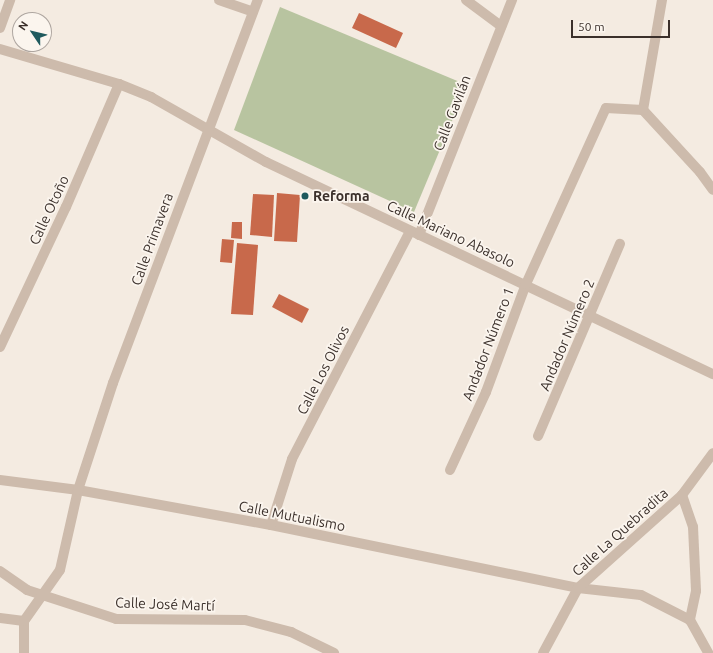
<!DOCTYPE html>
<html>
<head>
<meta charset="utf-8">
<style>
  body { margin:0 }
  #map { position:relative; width:713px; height:653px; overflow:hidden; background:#f4ebe1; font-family:Ubuntu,sans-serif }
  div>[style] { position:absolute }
  .green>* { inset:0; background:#b8c4a0 }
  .building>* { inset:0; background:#c8694b }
  .minor>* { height:10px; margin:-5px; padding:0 5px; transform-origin:5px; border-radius:5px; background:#cdbbac }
  .dots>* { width:11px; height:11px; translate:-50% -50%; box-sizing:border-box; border:2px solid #fbf5ee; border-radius:50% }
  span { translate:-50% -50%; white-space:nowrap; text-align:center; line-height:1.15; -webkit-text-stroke:3.5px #fbf5ee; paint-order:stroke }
  .street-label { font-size:14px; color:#3b302b }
  .poi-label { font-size:14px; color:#3b302b; font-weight:700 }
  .left { translate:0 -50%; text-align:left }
  .north { position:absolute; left:12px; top:12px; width:40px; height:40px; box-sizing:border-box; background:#fbf5ee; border:1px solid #aea6a0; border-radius:50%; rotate:305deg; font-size:11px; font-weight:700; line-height:16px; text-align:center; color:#3b302b }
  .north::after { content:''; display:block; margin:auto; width:14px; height:18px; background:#1f5a5e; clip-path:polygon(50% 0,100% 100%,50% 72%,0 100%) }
  .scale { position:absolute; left:571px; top:20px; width:99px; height:18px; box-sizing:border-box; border:2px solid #3b302b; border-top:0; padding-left:5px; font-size:12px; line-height:14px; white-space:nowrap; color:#3b302b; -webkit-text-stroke:3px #fbf5ee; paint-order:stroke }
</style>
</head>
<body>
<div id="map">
  <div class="green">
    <div style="clip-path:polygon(280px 7px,467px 85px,414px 212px,234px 130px)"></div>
  </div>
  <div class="building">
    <div style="clip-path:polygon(359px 13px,403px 33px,396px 48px,352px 28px)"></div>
    <div style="clip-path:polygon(277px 193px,300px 195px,297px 242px,274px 241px)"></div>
    <div style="clip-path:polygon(253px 194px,274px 195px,272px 237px,250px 235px)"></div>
    <div style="clip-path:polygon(232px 222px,242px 222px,242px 239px,231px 238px)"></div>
    <div style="clip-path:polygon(222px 239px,234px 240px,232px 263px,220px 262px)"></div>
    <div style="clip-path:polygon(237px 243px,258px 245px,253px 315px,231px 314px)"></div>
    <div style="clip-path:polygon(279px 294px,309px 309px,302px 323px,272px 307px)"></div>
  </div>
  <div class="minor">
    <div style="left:219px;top:0;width:36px;rotate:19deg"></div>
    <div style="left:466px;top:0;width:44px;rotate:36.6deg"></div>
    <div style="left:0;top:28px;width:30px;rotate:-70deg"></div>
    <div style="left:0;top:49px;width:124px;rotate:16.4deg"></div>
    <div style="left:119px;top:84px;width:35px;rotate:22deg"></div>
    <div style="left:151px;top:97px;width:132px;rotate:29.5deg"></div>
    <div style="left:266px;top:162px;width:495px;rotate:25.4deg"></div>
    <div style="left:643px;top:110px;width:112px;rotate:-80.2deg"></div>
    <div style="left:643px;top:110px;width:84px;rotate:47.4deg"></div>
    <div style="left:700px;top:172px;width:22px;rotate:54deg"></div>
    <div style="left:419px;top:235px;width:253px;rotate:-68.4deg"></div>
    <div style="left:0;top:347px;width:155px;rotate:-64.8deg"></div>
    <div style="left:66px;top:207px;width:134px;rotate:-66.7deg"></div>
    <div style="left:538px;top:436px;width:209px;rotate:-66.9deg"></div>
    <div style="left:450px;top:470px;width:86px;rotate:-65.2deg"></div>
    <div style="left:486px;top:392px;width:115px;rotate:-69.7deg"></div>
    <div style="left:526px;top:284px;width:193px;rotate:-65.6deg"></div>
    <div style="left:606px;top:108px;width:37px;rotate:3deg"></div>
    <div style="left:0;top:480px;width:79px;rotate:7.3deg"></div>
    <div style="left:78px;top:490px;width:196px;rotate:10.3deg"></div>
    <div style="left:271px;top:525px;width:313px;rotate:11.6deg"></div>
    <div style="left:578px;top:588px;width:63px;rotate:6.3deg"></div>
    <div style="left:641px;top:595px;width:55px;rotate:27deg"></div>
    <div style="left:690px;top:620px;width:38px;rotate:61deg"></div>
    <div style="left:682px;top:495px;width:34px;rotate:71deg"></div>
    <div style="left:693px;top:527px;width:64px;rotate:87.3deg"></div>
    <div style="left:696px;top:591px;width:30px;rotate:102deg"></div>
    <div style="left:271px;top:525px;width:69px;rotate:-72.3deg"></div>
    <div style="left:292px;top:459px;width:257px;rotate:-62.6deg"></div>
    <div style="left:0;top:571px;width:33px;rotate:35deg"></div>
    <div style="left:27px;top:590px;width:94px;rotate:18deg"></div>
    <div style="left:116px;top:619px;width:129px;rotate:0.4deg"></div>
    <div style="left:245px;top:620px;width:48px;rotate:14.6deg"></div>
    <div style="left:291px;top:632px;width:48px;rotate:26deg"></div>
    <div style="left:0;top:618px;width:24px;rotate:7deg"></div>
    <div style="left:24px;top:653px;width:32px;rotate:-90deg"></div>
    <div style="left:24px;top:621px;width:62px;rotate:-54.8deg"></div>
    <div style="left:60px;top:570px;width:82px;rotate:-77.3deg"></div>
    <div style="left:78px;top:490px;width:113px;rotate:-71.9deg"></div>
    <div style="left:113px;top:383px;width:410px;rotate:-69.3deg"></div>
    <div style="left:543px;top:653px;width:74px;rotate:-61.7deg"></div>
    <div style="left:578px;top:588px;width:140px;rotate:-41.8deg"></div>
    <div style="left:682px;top:495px;width:52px;rotate:-53.6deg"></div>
  </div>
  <div class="dots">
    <div style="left:305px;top:196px;background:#1f5a5e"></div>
  </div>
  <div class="street-label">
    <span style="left:452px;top:113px;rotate:-69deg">Calle Gavilán</span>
    <span style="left:49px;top:210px;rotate:-65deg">Calle Otoño</span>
    <span style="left:451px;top:234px;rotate:25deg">Calle Mariano Abasolo</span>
    <span style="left:152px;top:239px;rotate:-70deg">Calle Primavera</span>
    <span style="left:567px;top:335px;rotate:-67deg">Andador Número 2</span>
    <span style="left:488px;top:344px;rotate:-69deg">Andador Número 1</span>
    <span style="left:323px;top:370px;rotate:-63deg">Calle Los Olivos</span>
    <span style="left:292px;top:516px;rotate:11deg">Calle Mutualismo</span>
    <span style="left:620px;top:532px;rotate:-42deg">Calle La Quebradita</span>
    <span style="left:165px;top:604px;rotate:2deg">Calle José Martí</span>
  </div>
  <div class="poi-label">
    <span class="left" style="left:313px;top:196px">Reforma</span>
  </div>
  <div class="north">N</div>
  <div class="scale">50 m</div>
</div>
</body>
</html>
